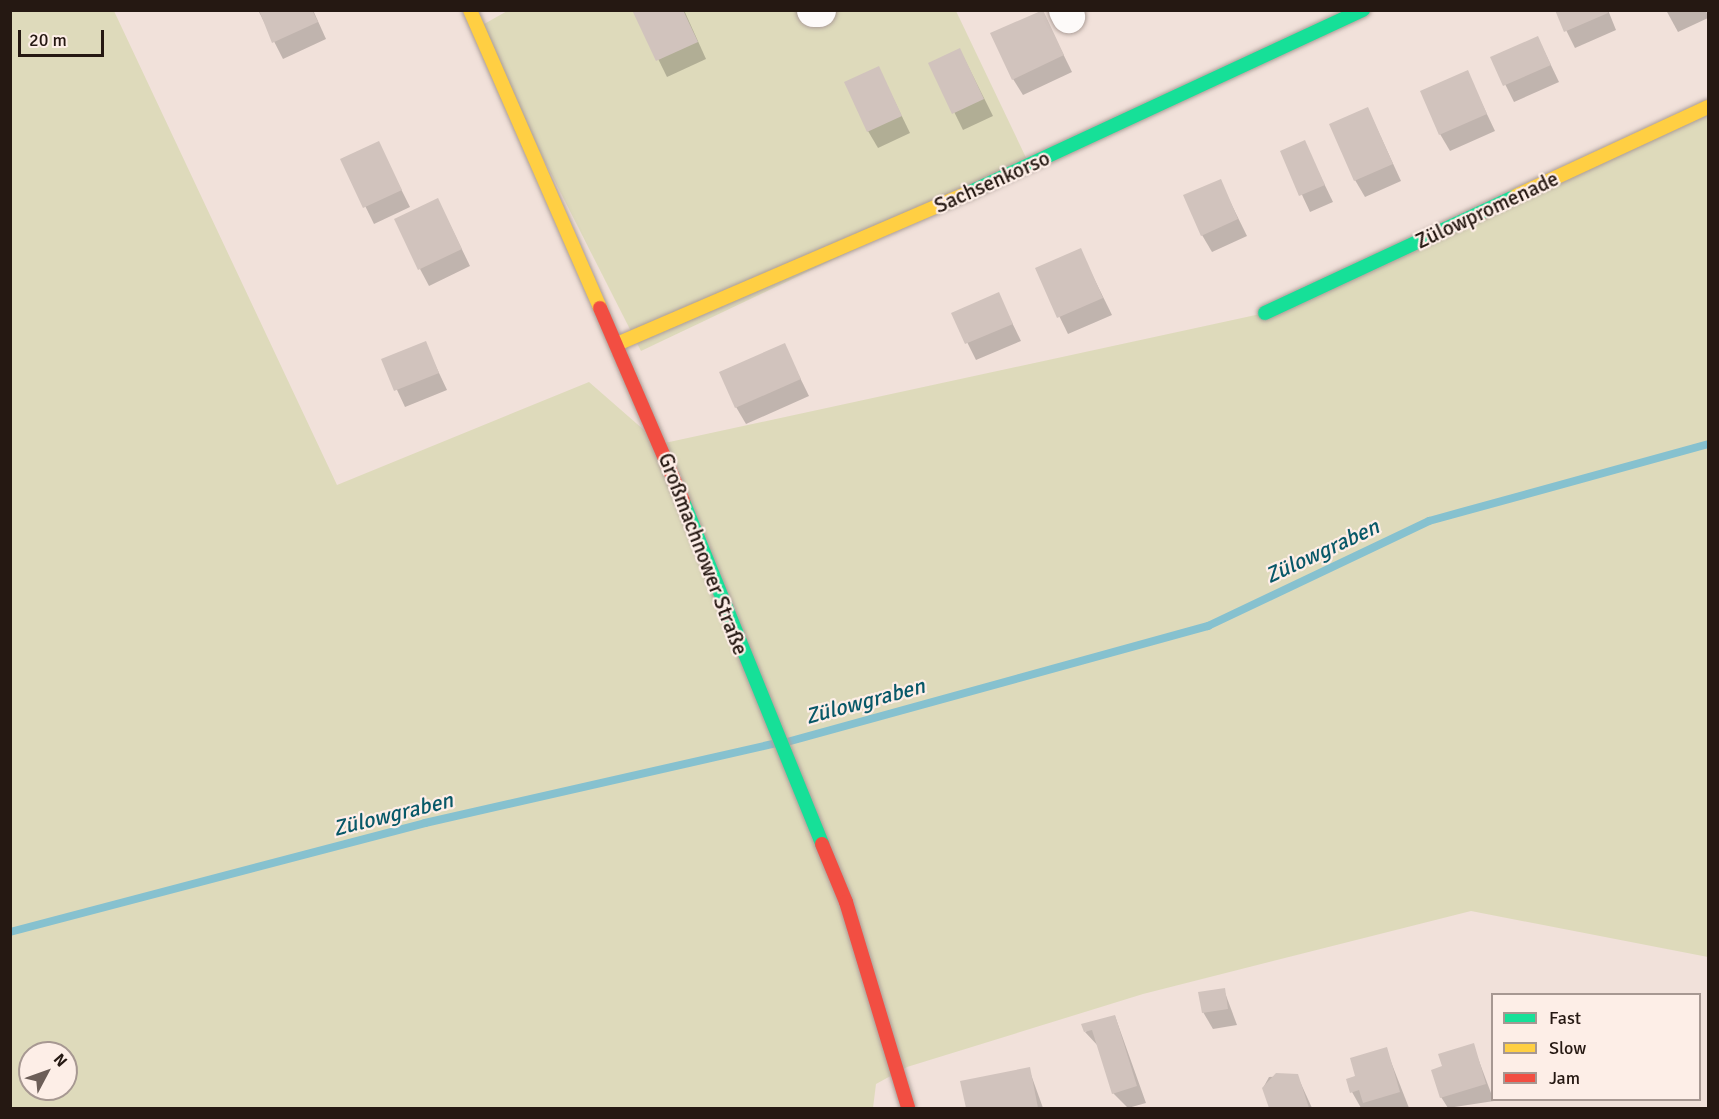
<!DOCTYPE html>
<html>
<head>
<meta charset="utf-8">
<style>
  body { margin:0 }
  #map { position:relative; width:1719px; height:1119px; overflow:hidden; background:#f1e1da; font-family:Signika,sans-serif }
  div>[style] { position:absolute }
  .green>* { inset:0; background:#dedabb }
  .shadow>* { inset:0; background:#0003 }
  .stream>* { height:8px; margin:-4px; padding:0 4px; transform-origin:4px; border-radius:4px; background:#86c1cf }
  .building>* { inset:0; background:#d1c3bd }
  .roads { filter:drop-shadow(0 0 2px #ab9d97) drop-shadow(0 0 2px #ab9d97) }
  .street>* { height:33px; margin:-16.5px; padding:0 16.5px; transform-origin:16.5px; border-radius:16.5px; background:#fdfaf9 }
  .fast>* { height:14px; margin:-7px; padding:0 7px; transform-origin:7px; border-radius:7px; background:#16e098 }
  .slow>* { height:14px; margin:-7px; padding:0 7px; transform-origin:7px; border-radius:7px; background:#ffcf43 }
  .jam>* { height:14px; margin:-7px; padding:0 7px; transform-origin:7px; border-radius:7px; background:#f24e42 }
  span { translate:-50% -50%; white-space:nowrap; text-align:center; line-height:1.15; -webkit-text-stroke:4.5px #fdeee7; paint-order:stroke }
  .street-label { font-size:21px; color:#251812 }
  .water-label { font-size:22px; color:#085868; font-style:italic }
  .frame { position:absolute; inset:0; border:12px solid #251812; pointer-events:none }
  .legend { position:absolute; left:1491px; top:993px; width:210px; height:108px; box-sizing:border-box; background:#fdeee7; border:2px solid #a79892; margin:0; padding:8px 10px; list-style:none; font-size:18px; color:#251812 }
  .legend li { display:flex; align-items:center; gap:12px; height:30px }
  .legend b { width:30px; border:2px solid #a79892 }
  .north { position:absolute; left:18px; top:1041px; width:60px; height:60px; box-sizing:border-box; background:#fdeee7; border:2px solid #a79892; border-radius:50%; rotate:49deg; font-size:16px; font-weight:700; line-height:24px; text-align:center; color:#251812 }
  .north::after { content:''; display:block; margin:auto; width:21px; height:27px; background:#6c5e58; clip-path:polygon(50% 0,100% 100%,50% 72%,0 100%) }
  .scale { position:absolute; left:18px; top:30px; width:86px; height:27px; box-sizing:border-box; border:3px solid #251812; border-top:0; padding-left:8px; font-size:18px; line-height:21px; white-space:nowrap; color:#251812; -webkit-text-stroke:4px #fdeee7; paint-order:stroke }
</style>
</head>
<body>
<div id="map">
  <div class="green">
    <div style="clip-path:polygon(509px 10px,956px 11px,1030px 166px,641px 351px,477px 28px)"></div>
    <div style="clip-path:polygon(evenodd,10px 11px,114px 11px,337px 485px,589px 382px,660px 444px,1265px 313px,1708px 107px,1708px 957px,1471px 911px,1143px 994px,907px 1067px,876px 1084px,873px 1108px,11px 1108px,10px 11px,30px 1053px,66px 1053px,66px 1089px,30px 1089px,30px 1053px)"></div>
  </div>
  <div class="shadow">
    <div style="clip-path:polygon(313px 10px,326px 39px,283px 59px,259px 12px)"></div>
    <div style="clip-path:polygon(634px 10px,684px 10px,706px 59px,667px 77px)"></div>
    <div style="clip-path:polygon(1556px 10px,1608px 10px,1616px 30px,1575px 48px)"></div>
    <div style="clip-path:polygon(1666px 10px,1706px 10px,1708px 18px,1678px 32px)"></div>
    <div style="clip-path:polygon(1042px 11px,1072px 72px,1023px 95px,1013px 79px)"></div>
    <div style="clip-path:polygon(1538px 38px,1559px 82px,1514px 102px,1492px 58px)"></div>
    <div style="clip-path:polygon(960px 50px,993px 116px,963px 130px,930px 63px)"></div>
    <div style="clip-path:polygon(878px 67px,910px 133px,878px 148px,868px 131px)"></div>
    <div style="clip-path:polygon(1467px 72px,1495px 131px,1450px 151px,1440px 134px)"></div>
    <div style="clip-path:polygon(1368px 109px,1401px 181px,1365px 197px,1355px 180px)"></div>
    <div style="clip-path:polygon(1304px 142px,1333px 202px,1310px 212px,1282px 152px)"></div>
    <div style="clip-path:polygon(378px 143px,410px 207px,374px 224px,342px 159px)"></div>
    <div style="clip-path:polygon(1220px 181px,1247px 236px,1212px 252px,1202px 235px)"></div>
    <div style="clip-path:polygon(438px 200px,470px 266px,429px 286px,420px 269px)"></div>
    <div style="clip-path:polygon(1080px 250px,1112px 315px,1068px 334px,1036px 269px)"></div>
    <div style="clip-path:polygon(998px 294px,1021px 341px,976px 360px,953px 314px)"></div>
    <div style="clip-path:polygon(425px 343px,447px 390px,405px 407px,383px 360px)"></div>
    <div style="clip-path:polygon(784px 345px,809px 396px,746px 424px,736px 407px)"></div>
    <div style="clip-path:polygon(1224px 990px,1237px 1025px,1213px 1029px,1203px 1012px)"></div>
    <div style="clip-path:polygon(1115px 1016px,1146px 1103px,1128px 1108px,1113px 1093px,1099px 1047px,1085px 1032px)"></div>
    <div style="clip-path:polygon(1473px 1045px,1494px 1101px,1448px 1108px,1441px 1097px,1444px 1067px)"></div>
    <div style="clip-path:polygon(1386px 1049px,1409px 1108px,1361px 1108px,1352px 1092px,1357px 1077px)"></div>
    <div style="clip-path:polygon(1029px 1069px,1043px 1108px,967px 1108px,962px 1082px)"></div>
    <div style="clip-path:polygon(1297px 1075px,1312px 1108px,1270px 1108px,1263px 1088px,1269px 1077px)"></div>
  </div>
  <div class="stream">
    <div style="left:787px;top:742px;width:437px;rotate:-15.4deg"></div>
    <div style="left:1208px;top:626px;width:245px;rotate:-25.4deg"></div>
    <div style="left:1429px;top:521px;width:289px;rotate:-15.4deg"></div>
    <div style="left:10px;top:932px;width:429px;rotate:-14.7deg"></div>
    <div style="left:425px;top:823px;width:358px;rotate:-12.8deg"></div>
  </div>
  <div class="building">
    <div style="clip-path:polygon(259px 10px,312px 10px,318px 22px,272px 43px)"></div>
    <div style="clip-path:polygon(632px 10px,683px 10px,698px 42px,656px 61px)"></div>
    <div style="clip-path:polygon(1043px 10px,1064px 55px,1012px 80px,990px 33px)"></div>
    <div style="clip-path:polygon(1555px 10px,1607px 10px,1608px 13px,1564px 32px)"></div>
    <div style="clip-path:polygon(1538px 36px,1551px 65px,1503px 86px,1490px 57px)"></div>
    <div style="clip-path:polygon(960px 48px,984px 99px,952px 114px,928px 63px)"></div>
    <div style="clip-path:polygon(879px 66px,902px 116px,867px 132px,844px 82px)"></div>
    <div style="clip-path:polygon(1468px 70px,1487px 114px,1439px 135px,1420px 91px)"></div>
    <div style="clip-path:polygon(1368px 107px,1393px 164px,1354px 181px,1329px 124px)"></div>
    <div style="clip-path:polygon(1305px 140px,1325px 185px,1299px 196px,1280px 151px)"></div>
    <div style="clip-path:polygon(379px 141px,402px 190px,363px 208px,340px 159px)"></div>
    <div style="clip-path:polygon(1221px 179px,1238px 219px,1201px 236px,1183px 195px)"></div>
    <div style="clip-path:polygon(438px 198px,462px 249px,418px 270px,394px 219px)"></div>
    <div style="clip-path:polygon(1081px 248px,1103px 298px,1057px 318px,1035px 268px)"></div>
    <div style="clip-path:polygon(999px 292px,1013px 324px,965px 344px,951px 313px)"></div>
    <div style="clip-path:polygon(426px 341px,439px 373px,394px 391px,381px 359px)"></div>
    <div style="clip-path:polygon(785px 343px,801px 379px,735px 408px,719px 372px)"></div>
    <div style="clip-path:polygon(1225px 988px,1228px 1009px,1202px 1013px,1198px 992px)"></div>
    <div style="clip-path:polygon(1115px 1015px,1137px 1086px,1112px 1094px,1092px 1030px,1084px 1032px,1081px 1024px)"></div>
    <div style="clip-path:polygon(1474px 1043px,1486px 1084px,1440px 1098px,1431px 1070px,1442px 1066px,1438px 1054px)"></div>
    <div style="clip-path:polygon(1387px 1047px,1400px 1092px,1363px 1103px,1359px 1090px,1350px 1093px,1346px 1079px,1355px 1076px,1350px 1058px)"></div>
    <div style="clip-path:polygon(1030px 1067px,1038px 1108px,966px 1108px,960px 1081px)"></div>
    <div style="clip-path:polygon(1276px 1073px,1298px 1074px,1309px 1108px,1269px 1108px,1262px 1088px)"></div>
  </div>
  <div class="roads">
    <div class="street">
      <div style="left:813px;top:10px;width:6px"></div>
      <div style="left:1065px;top:10px;width:7px;rotate:63deg"></div>
    </div>
    <div class="fast">
      <div style="left:966px;top:194px;width:438px;rotate:-24.9deg"></div>
      <div style="left:1265px;top:313px;width:277px;rotate:-25deg"></div>
      <div style="left:683px;top:501px;width:370px;rotate:67.9deg"></div>
    </div>
    <div class="slow">
      <div style="left:470px;top:10px;width:325px;rotate:66.4deg"></div>
      <div style="left:1516px;top:196px;width:212px;rotate:-24.9deg"></div>
      <div style="left:617px;top:344px;width:380px;rotate:-23.3deg"></div>
    </div>
    <div class="jam">
      <div style="left:600px;top:308px;width:210px;rotate:66.7deg"></div>
      <div style="left:822px;top:844px;width:63px;rotate:67.5deg"></div>
      <div style="left:846px;top:902px;width:215px;rotate:73.2deg"></div>
    </div>
  </div>
  <div class="street-label">
    <span style="left:992px;top:182px;rotate:-24deg">Sachsenkorso</span>
    <span style="left:1487px;top:210px;rotate:-25deg">Zülowpromenade</span>
    <span style="left:703px;top:554px;rotate:69deg">Großmachnower Straße</span>
  </div>
  <div class="water-label">
    <span style="left:1322px;top:551px;rotate:-25deg">Zülowgraben</span>
    <span style="left:865px;top:701px;rotate:-15deg">Zülowgraben</span>
    <span style="left:393px;top:814px;rotate:-14deg">Zülowgraben</span>
  </div>
  <div class="frame"></div>
  <ul class="legend">
  <li><b style="height:8px;background:#16e098"></b>Fast</li>
  <li><b style="height:8px;background:#ffcf43"></b>Slow</li>
  <li><b style="height:8px;background:#f24e42"></b>Jam</li>
  </ul>
  <div class="north">N</div>
  <div class="scale">20 m</div>
</div>
</body>
</html>
